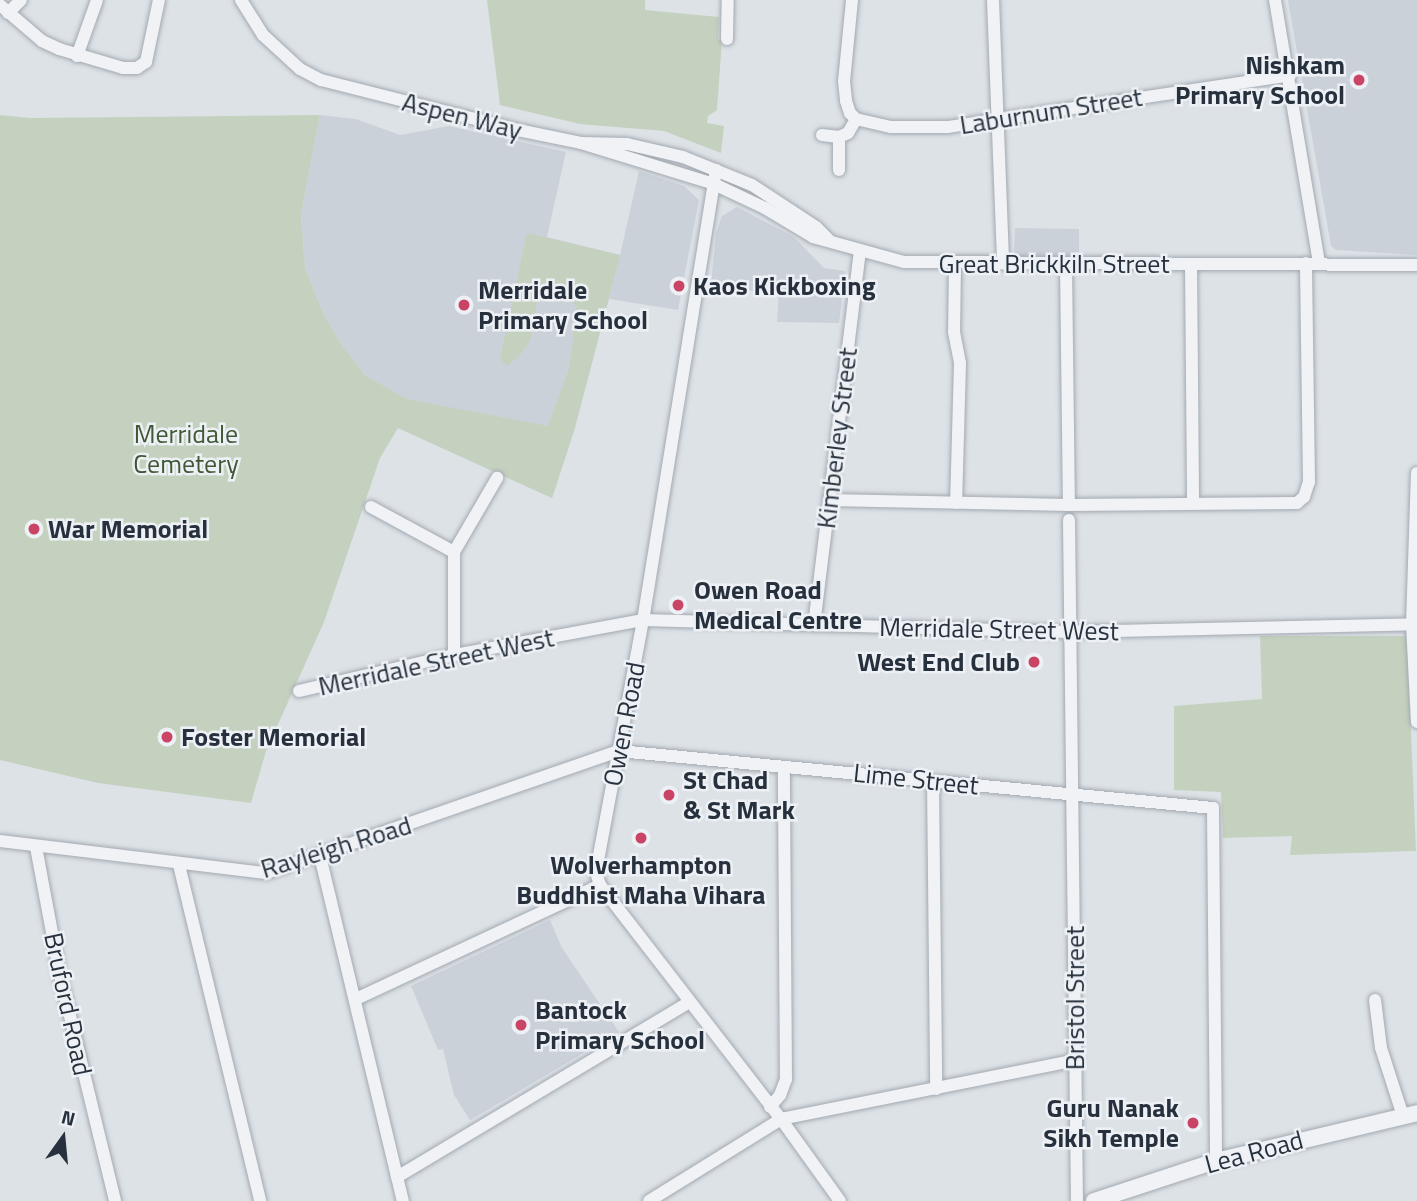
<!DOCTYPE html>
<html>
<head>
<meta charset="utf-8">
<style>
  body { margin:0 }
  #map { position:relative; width:1417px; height:1201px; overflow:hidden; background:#dde2e7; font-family:"Titillium Web",sans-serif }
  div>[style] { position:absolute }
  .built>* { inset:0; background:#cbd1d9 }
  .green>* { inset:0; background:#c5d1bf }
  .roads { filter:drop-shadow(0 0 2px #a3a9b1) drop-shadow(0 0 2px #a3a9b1) }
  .minor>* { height:12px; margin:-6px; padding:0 6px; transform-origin:6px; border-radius:6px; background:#f0f2f5 }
  .tertiary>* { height:16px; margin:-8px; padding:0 8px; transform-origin:8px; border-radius:8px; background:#f0f2f5 }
  .dots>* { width:19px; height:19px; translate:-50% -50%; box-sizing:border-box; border:4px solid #edf1f5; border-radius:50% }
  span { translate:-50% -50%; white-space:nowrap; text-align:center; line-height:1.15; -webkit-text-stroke:5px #edf1f5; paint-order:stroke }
  .poi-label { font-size:26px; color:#27313d; font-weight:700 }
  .right { translate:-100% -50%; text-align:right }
  .left { translate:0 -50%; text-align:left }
  .street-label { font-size:26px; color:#27313d }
  .park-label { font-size:26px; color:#3f5835 }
  .north { position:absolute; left:28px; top:1103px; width:70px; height:70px; -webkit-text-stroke:5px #edf1f5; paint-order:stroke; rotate:15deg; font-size:19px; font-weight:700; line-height:28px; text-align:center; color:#27313d }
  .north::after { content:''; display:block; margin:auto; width:24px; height:32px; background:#27313d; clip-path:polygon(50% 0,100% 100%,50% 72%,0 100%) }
</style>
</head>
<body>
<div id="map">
  <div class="built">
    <div style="clip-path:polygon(1288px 0,1417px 0,1417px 255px,1336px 250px,1331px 246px)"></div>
    <div style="clip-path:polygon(320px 115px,356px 119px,400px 135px,449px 126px,566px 152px,547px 237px,620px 255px,639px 171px,684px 186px,699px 200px,678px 310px,609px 299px,574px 431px,552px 498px,398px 428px,406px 399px,366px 376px,341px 344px,323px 313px,305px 268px,301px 214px)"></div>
    <div style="clip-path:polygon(737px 207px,794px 237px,824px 268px,845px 271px,839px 323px,777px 322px,779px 290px,761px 288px,760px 292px,711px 285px,716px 233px,722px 216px)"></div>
    <div style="clip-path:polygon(1015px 228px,1079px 229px,1079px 258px,1014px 256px)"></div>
    <div style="clip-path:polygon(550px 920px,562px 948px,619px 1032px,470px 1120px,454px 1095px,443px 1049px,438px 1050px,411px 986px)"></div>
  </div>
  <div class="green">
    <div style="clip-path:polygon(487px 0,645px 0,645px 10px,719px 17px,718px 39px,722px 40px,717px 110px,708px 116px,707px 123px,724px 126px,721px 153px,664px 131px,580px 124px,500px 105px)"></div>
    <div style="clip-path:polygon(0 115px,30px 118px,320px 115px,301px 214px,305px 268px,323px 313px,341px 344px,366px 376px,407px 399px,548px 426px,569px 369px,577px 307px,565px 295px,550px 293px,537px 302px,530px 342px,519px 356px,507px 366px,500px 359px,527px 233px,620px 255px,574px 431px,552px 498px,398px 428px,380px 458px,324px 622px,266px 751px,251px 803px,98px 783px,0 760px)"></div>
    <div style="clip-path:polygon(1260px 636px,1407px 636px,1416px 851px,1290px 855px,1292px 836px,1223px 838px,1221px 792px,1174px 790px,1174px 706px,1262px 699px)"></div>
  </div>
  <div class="roads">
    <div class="minor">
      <div style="left:241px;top:0;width:41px;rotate:57.8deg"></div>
      <div style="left:263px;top:35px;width:50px;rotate:42.6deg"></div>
      <div style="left:300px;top:69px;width:24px;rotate:28deg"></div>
      <div style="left:321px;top:80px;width:203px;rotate:14.2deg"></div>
      <div style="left:518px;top:130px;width:64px;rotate:11.7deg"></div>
      <div style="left:581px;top:143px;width:46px;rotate:1.2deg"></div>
      <div style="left:627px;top:144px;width:57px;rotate:13.1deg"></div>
      <div style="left:683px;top:157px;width:74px;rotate:22.1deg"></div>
      <div style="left:752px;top:185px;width:77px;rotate:33.3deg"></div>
      <div style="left:816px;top:227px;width:20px;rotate:45deg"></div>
      <div style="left:852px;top:0;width:81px;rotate:95.6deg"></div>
      <div style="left:844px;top:81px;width:20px;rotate:84deg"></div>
      <div style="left:846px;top:101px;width:13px;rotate:72deg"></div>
      <div style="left:850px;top:113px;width:8px;rotate:45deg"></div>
      <div style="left:993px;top:0;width:264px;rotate:87.8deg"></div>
      <div style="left:1275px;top:0;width:267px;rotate:80.5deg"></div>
      <div style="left:0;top:5px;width:55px;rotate:40.6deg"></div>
      <div style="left:42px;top:41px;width:19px;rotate:25deg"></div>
      <div style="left:59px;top:49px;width:67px;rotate:16.5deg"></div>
      <div style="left:123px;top:68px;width:14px"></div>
      <div style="left:137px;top:68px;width:11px;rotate:-34deg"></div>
      <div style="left:146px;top:62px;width:63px;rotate:-78.2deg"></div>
      <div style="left:8px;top:13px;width:18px;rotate:-45deg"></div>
      <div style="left:727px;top:39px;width:39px;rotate:-89deg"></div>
      <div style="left:77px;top:56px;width:59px;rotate:-70.3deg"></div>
      <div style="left:822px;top:135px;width:17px;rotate:7deg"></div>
      <div style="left:839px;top:137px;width:10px;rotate:-24deg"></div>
      <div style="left:848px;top:133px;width:16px;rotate:-60deg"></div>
      <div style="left:856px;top:119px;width:36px;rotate:13deg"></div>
      <div style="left:891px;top:127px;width:57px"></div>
      <div style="left:948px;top:127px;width:346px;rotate:-8.6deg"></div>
      <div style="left:839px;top:137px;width:33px;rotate:90deg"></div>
      <div style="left:581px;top:143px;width:139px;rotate:17.1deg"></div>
      <div style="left:714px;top:184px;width:56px;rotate:25.2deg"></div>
      <div style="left:765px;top:208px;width:56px;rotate:31.1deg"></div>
      <div style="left:813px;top:237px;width:94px;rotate:15.4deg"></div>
      <div style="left:904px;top:262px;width:513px;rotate:0.34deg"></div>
      <div style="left:716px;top:170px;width:456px;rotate:99.2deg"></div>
      <div style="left:643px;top:620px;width:256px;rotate:100.6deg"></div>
      <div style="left:596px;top:872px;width:14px;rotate:73deg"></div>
      <div style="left:600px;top:885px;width:296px;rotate:52.3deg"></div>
      <div style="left:781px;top:1119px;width:101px;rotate:54.3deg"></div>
      <div style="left:955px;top:264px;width:68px;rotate:90.8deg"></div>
      <div style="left:954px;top:332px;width:32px;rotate:79deg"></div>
      <div style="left:960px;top:363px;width:140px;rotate:91.6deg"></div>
      <div style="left:1191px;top:264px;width:239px;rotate:89.5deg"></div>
      <div style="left:1066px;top:265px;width:240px;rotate:89.3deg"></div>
      <div style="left:1417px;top:473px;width:151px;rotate:91.9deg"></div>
      <div style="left:1412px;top:624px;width:98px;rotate:87.1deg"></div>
      <div style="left:829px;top:500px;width:240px;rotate:1.2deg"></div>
      <div style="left:1069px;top:505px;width:228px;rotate:-0.5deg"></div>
      <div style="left:1297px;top:503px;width:9px;rotate:-41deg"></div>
      <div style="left:1304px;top:497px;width:16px;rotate:-72deg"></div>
      <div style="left:1309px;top:482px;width:219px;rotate:-90.8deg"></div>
      <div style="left:371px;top:507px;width:94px;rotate:28.5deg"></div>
      <div style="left:1069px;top:520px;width:681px;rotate:89.33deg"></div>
      <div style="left:814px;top:625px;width:377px;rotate:-83deg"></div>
      <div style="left:454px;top:655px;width:103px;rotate:-90deg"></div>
      <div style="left:454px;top:552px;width:86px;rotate:-59.8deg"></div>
      <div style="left:299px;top:691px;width:159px;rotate:-13.1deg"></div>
      <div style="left:454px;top:655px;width:192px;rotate:-10.5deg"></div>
      <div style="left:643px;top:620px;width:428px;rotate:1.6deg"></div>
      <div style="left:1071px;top:632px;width:346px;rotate:-1.3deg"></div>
      <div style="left:933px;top:781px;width:308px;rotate:89.4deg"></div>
      <div style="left:0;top:841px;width:268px;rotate:6.9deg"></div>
      <div style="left:266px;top:873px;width:373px;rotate:-19.1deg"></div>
      <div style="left:619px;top:751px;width:597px;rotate:5.48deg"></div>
      <div style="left:1213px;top:808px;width:353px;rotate:89.5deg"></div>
      <div style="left:36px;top:847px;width:130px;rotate:79.4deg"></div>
      <div style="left:60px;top:975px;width:233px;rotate:76.3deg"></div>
      <div style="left:320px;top:856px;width:355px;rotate:76.5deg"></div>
      <div style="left:179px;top:865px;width:346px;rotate:76.4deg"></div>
      <div style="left:356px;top:999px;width:269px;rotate:-25deg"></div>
      <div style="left:1375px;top:1000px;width:48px;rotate:82.9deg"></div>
      <div style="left:1381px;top:1048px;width:71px;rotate:72.1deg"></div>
      <div style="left:770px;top:1107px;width:16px;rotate:-50deg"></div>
      <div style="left:780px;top:1095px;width:17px;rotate:-69deg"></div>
      <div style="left:786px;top:1079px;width:312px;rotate:-90.4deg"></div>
      <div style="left:397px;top:1177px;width:340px;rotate:-30.9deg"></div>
      <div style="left:649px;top:1201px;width:155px;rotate:-31.8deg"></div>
      <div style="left:781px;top:1119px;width:300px;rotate:-11.3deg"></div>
    </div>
    <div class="tertiary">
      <div style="left:1094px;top:1201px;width:128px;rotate:-18.2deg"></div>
      <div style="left:1216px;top:1161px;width:207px;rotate:-13.4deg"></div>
    </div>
  </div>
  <div class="dots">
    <div style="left:1359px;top:80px;background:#ca4466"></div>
    <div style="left:679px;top:286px;background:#ca4466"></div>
    <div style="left:464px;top:305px;background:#ca4466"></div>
    <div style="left:34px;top:529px;background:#ca4466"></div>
    <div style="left:678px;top:605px;background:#ca4466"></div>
    <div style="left:1034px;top:662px;background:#ca4466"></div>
    <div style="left:167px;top:737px;background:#ca4466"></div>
    <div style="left:669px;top:795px;background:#ca4466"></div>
    <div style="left:641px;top:838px;background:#ca4466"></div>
    <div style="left:521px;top:1025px;background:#ca4466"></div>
    <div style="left:1193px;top:1123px;background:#ca4466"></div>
  </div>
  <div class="poi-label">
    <span class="right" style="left:1345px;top:80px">Nishkam<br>Primary School</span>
    <span class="left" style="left:693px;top:286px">Kaos Kickboxing</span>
    <span class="left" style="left:478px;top:305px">Merridale<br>Primary School</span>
    <span class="left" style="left:48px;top:529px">War Memorial</span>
    <span class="left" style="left:694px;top:605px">Owen Road<br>Medical Centre</span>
    <span class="right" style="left:1020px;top:662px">West End Club</span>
    <span class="left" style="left:181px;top:737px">Foster Memorial</span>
    <span class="left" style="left:683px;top:795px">St Chad<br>&amp; St Mark</span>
    <span style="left:641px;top:880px">Wolverhampton<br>Buddhist Maha Vihara</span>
    <span class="left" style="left:535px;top:1025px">Bantock<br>Primary School</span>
    <span class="right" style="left:1179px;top:1123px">Guru Nanak<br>Sikh Temple</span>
  </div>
  <div class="street-label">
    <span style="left:1051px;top:111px;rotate:-9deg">Laburnum Street</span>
    <span style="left:462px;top:116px;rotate:14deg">Aspen Way</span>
    <span style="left:1054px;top:264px">Great Brickkiln Street</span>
    <span style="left:837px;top:438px;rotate:-83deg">Kimberley Street</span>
    <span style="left:999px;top:629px;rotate:1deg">Merridale Street West</span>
    <span style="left:436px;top:662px;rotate:-12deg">Merridale Street West</span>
    <span style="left:624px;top:724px;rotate:-79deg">Owen Road</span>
    <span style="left:916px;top:779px;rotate:6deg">Lime Street</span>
    <span style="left:336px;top:847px;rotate:-17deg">Rayleigh Road</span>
    <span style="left:1075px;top:998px;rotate:-90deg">Bristol Street</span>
    <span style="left:68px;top:1004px;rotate:78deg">Bruford Road</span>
    <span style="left:1254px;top:1152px;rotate:-15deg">Lea Road</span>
  </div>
  <div class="park-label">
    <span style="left:186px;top:449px">Merridale<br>Cemetery</span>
  </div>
  <div class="north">N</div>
</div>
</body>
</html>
